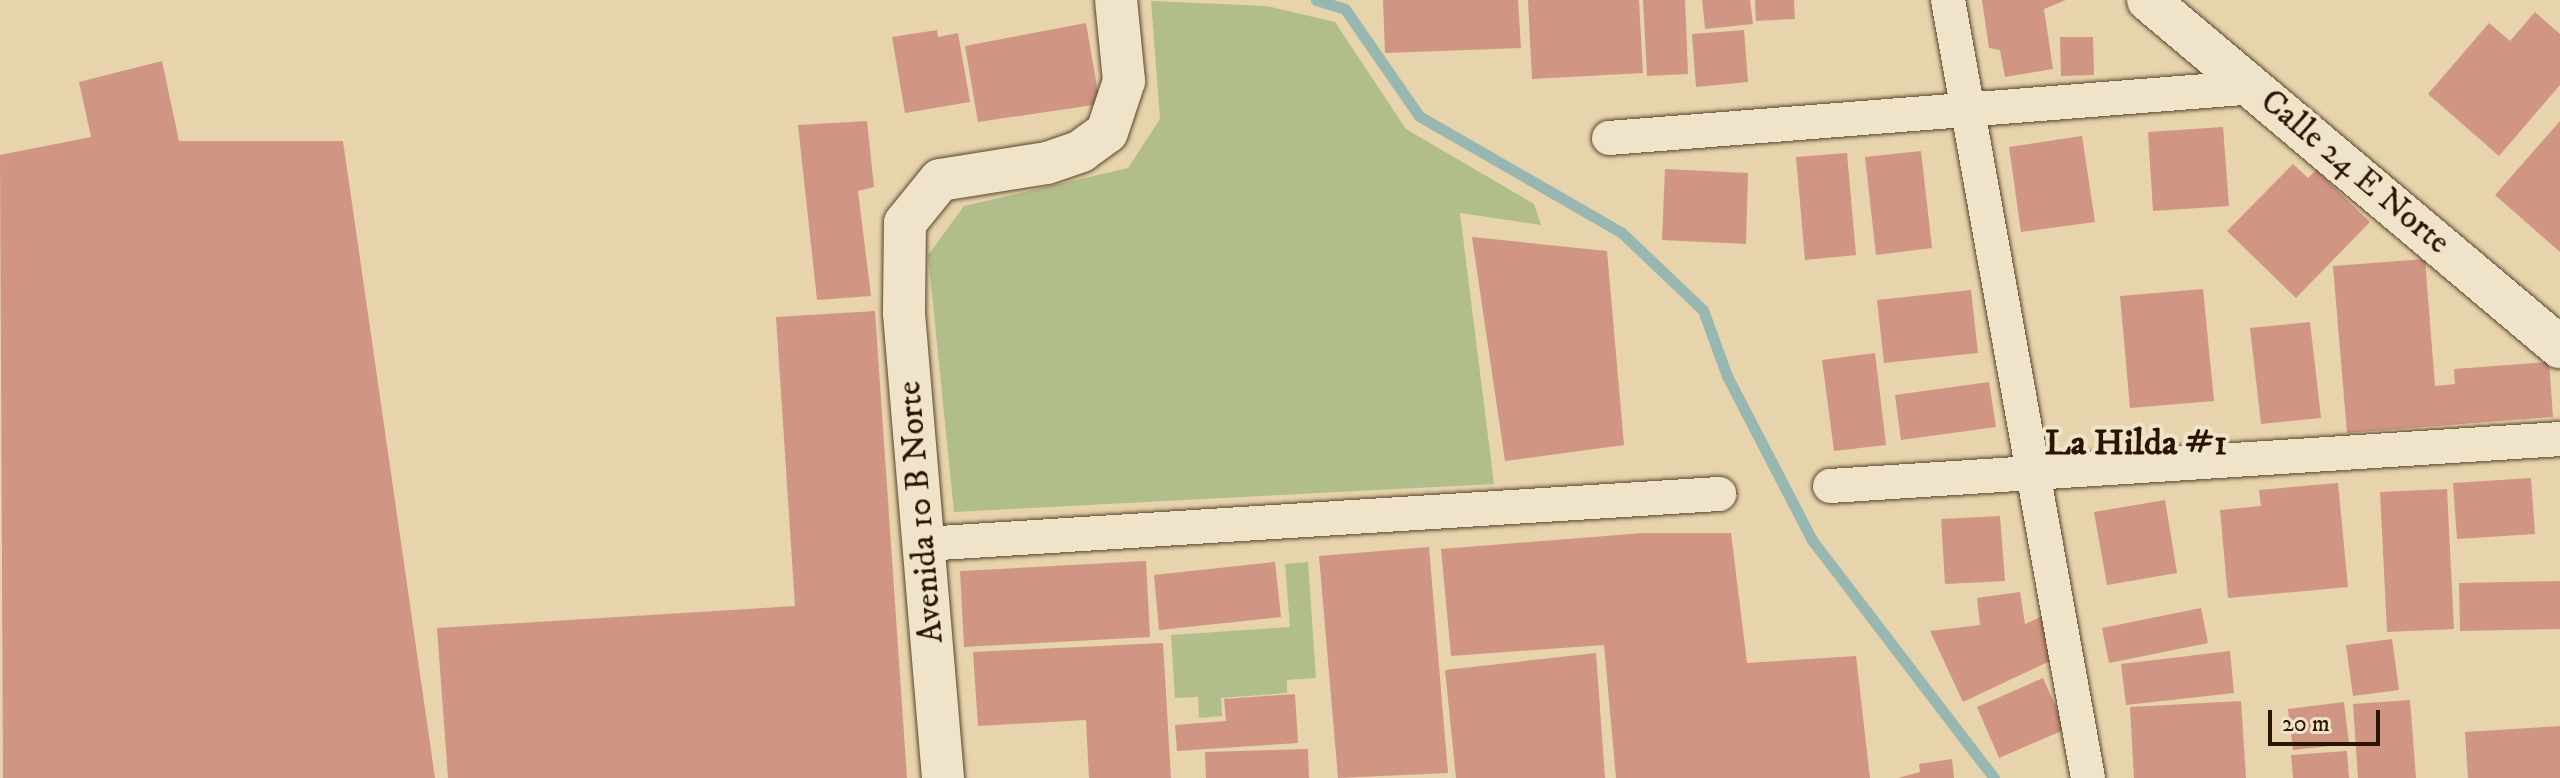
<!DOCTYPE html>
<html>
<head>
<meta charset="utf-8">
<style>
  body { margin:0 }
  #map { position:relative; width:2560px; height:778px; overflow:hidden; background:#e7d4ac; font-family:"IM FELL DW Pica",serif }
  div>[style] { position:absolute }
  .green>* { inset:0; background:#b2bd8c }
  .stream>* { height:11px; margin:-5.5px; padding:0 5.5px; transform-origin:5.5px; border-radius:5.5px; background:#98b7b0 }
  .building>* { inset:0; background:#d19584 }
  .roads { filter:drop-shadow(0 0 2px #59452c) drop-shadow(0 0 2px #59452c) }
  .minor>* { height:34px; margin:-17px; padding:0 17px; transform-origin:17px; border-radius:17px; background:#efe3c9 }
  .tertiary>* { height:42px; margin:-21px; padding:0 21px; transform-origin:21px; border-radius:21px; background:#efe3c9 }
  span { translate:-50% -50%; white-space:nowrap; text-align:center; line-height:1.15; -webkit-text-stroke:8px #efe3c9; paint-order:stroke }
  .street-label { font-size:34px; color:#2a1502 }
  .neighbourhood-label { font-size:36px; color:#2a1502; font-weight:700 }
  .scale { position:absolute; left:2268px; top:710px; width:112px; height:36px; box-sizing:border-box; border:4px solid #2a1502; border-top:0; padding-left:10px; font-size:24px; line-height:28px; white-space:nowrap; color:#2a1502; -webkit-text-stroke:6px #efe3c9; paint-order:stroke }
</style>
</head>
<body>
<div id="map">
  <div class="green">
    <div style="clip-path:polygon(1151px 1px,1267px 6px,1335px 22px,1406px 129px,1534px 204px,1541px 225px,1460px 213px,1494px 484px,954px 512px,928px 255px,964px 206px,1128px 168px,1160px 119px)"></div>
    <div style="clip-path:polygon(1308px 562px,1316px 678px,1287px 680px,1287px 693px,1221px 698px,1222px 716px,1199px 718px,1198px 697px,1175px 698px,1171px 635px,1290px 627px,1285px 564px)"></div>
  </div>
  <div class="stream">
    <div style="left:1316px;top:0;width:30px;rotate:17deg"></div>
    <div style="left:1345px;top:9px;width:130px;rotate:55.3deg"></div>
    <div style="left:1419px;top:116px;width:233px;rotate:29.9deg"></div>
    <div style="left:1621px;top:232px;width:113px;rotate:43.6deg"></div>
    <div style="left:1703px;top:310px;width:70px;rotate:70deg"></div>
    <div style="left:1727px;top:376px;width:185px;rotate:62.6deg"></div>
    <div style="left:1812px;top:540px;width:300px;rotate:52.6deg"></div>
  </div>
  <div class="building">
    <div style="clip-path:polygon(1383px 0,1518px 0,1521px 48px,1385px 53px)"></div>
    <div style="clip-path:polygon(1528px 0,1639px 0,1643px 73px,1532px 79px)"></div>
    <div style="clip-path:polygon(1643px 0,1685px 0,1688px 74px,1647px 76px)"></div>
    <div style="clip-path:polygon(1702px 0,1750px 0,1753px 24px,1705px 29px)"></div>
    <div style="clip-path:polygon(1755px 0,1794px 0,1795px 19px,1756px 21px)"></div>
    <div style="clip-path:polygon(1982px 0,2066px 0,2044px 9px,2053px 69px,2005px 77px,2000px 50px,1989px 48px)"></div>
    <div style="clip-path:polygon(2535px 12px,2560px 34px,2560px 85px,2499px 156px,2428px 94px,2489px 23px,2510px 41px)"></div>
    <div style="clip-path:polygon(1086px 23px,1100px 104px,978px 122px,965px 46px)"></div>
    <div style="clip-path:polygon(937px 30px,938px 37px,958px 33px,970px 102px,905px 113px,892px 37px)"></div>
    <div style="clip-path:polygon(1744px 30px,1748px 82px,1696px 87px,1692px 34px)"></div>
    <div style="clip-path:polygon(2060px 37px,2093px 37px,2094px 75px,2061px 76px)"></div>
    <div style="clip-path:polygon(162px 61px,179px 141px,343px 141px,435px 778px,3px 778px,0 155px,91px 137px,79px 82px)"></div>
    <div style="clip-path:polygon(867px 121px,874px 187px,858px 191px,871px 296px,817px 300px,798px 125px)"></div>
    <div style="clip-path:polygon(2560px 121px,2560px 252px,2495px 195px)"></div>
    <div style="clip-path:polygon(2223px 127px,2229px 206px,2153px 211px,2148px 132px)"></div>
    <div style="clip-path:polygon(2082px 136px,2095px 222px,2021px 232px,2009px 147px)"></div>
    <div style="clip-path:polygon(1921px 151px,1932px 248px,1876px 255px,1865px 157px)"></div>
    <div style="clip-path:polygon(1847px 153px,1856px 255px,1805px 260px,1796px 157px)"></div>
    <div style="clip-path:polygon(2293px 164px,2308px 178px,2316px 170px,2370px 222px,2296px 298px,2227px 231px)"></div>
    <div style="clip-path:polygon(1665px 169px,1748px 173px,1746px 244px,1662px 240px)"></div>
    <div style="clip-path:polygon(1472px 237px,1607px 251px,1624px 445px,1505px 461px)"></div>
    <div style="clip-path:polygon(2425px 259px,2435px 386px,2455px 384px,2454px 369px,2549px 362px,2553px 417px,2347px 433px,2333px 266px)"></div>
    <div style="clip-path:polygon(2203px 289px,2214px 401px,2130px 408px,2120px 296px)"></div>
    <div style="clip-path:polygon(1971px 290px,1978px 353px,1884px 363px,1877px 300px)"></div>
    <div style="clip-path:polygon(875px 311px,907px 778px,448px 778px,437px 628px,795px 606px,776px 317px)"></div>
    <div style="clip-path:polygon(2310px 322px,2321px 418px,2261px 424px,2250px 328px)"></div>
    <div style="clip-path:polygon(1875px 353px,1886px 445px,1834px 451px,1822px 360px)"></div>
    <div style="clip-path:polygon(1989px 382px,1996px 427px,1901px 440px,1895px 395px)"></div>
    <div style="clip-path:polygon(2531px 478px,2535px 534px,2457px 539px,2453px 483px)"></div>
    <div style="clip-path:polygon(2338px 483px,2348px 587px,2228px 598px,2220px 510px,2261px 506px,2259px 490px)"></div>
    <div style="clip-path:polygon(2447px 489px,2454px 629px,2387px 632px,2380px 492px)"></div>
    <div style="clip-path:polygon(2165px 500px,2177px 573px,2107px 585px,2094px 512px)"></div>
    <div style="clip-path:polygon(2000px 516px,2005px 581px,1945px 584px,1941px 519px)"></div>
    <div style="clip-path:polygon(1643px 533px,1731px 533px,1747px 663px,1856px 656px,1870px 778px,1616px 778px,1604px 645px,1451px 656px,1441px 549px)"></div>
    <div style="clip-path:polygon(1429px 547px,1448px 773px,1338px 778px,1319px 556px)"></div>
    <div style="clip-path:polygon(1146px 561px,1150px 637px,964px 647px,960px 571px)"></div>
    <div style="clip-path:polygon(1275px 562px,1281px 617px,1159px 630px,1154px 575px)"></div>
    <div style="clip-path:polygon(2560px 581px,2560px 629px,2460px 631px,2459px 583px)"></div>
    <div style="clip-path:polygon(2020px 592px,2025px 624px,2045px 615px,2054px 659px,1963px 702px,1930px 631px,1980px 625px,1977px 598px)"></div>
    <div style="clip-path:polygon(2201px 608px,2208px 643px,2109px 663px,2102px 628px)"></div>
    <div style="clip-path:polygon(2392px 639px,2399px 690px,2353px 696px,2346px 645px)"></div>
    <div style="clip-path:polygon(1163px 643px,1171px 778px,1089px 778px,1086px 720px,978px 726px,973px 652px)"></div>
    <div style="clip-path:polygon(2230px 651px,2234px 693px,2126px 705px,2121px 664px)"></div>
    <div style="clip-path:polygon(1596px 653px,1605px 778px,1456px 778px,1445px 670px)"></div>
    <div style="clip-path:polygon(2043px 678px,2066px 729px,1999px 758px,1977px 707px)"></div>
    <div style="clip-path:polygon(1295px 694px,1298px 743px,1177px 751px,1175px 725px,1226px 721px,1224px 699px)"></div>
    <div style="clip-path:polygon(2410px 700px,2416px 778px,2358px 778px,2353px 704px)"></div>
    <div style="clip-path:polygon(2241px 701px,2246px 778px,2134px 778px,2130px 707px)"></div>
    <div style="clip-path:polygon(2344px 702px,2349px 744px,2293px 750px,2288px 709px)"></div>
    <div style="clip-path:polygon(2560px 726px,2560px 778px,2468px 778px,2465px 732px)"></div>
    <div style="clip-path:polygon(1308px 749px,1309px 778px,1206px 778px,1205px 752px)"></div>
    <div style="clip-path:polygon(2347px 751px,2349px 778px,2293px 778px,2291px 755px)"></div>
    <div style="clip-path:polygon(1952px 759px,1954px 778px,1898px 778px,1920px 772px,1919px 764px)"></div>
  </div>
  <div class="roads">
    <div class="minor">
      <div style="left:1948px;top:0;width:790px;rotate:79.8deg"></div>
      <div style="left:1609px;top:138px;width:648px;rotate:-4.51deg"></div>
      <div style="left:1830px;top:486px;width:732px;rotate:-3.68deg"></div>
      <div style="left:924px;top:544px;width:797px;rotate:-3.6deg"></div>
    </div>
    <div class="tertiary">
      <div style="left:2148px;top:0;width:539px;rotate:40.11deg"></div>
      <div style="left:943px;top:778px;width:467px;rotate:-94.8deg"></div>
      <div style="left:904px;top:313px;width:90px;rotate:-89.4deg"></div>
      <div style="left:905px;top:223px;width:55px;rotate:-50.9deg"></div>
      <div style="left:940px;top:180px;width:108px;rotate:-9deg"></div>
      <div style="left:1047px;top:163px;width:36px;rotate:-19deg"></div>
      <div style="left:1081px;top:151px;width:32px;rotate:-36deg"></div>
      <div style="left:1107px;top:132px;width:54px;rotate:-71.6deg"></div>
      <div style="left:1124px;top:81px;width:81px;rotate:-95.6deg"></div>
    </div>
  </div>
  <div class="street-label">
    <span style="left:2355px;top:172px;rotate:40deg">Calle 24 E Norte</span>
    <span style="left:921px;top:512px;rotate:-95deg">Avenida 10 B Norte</span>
  </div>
  <div class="neighbourhood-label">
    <span style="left:2136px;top:444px">La Hilda #1</span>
  </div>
  <div class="scale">20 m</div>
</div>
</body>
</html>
